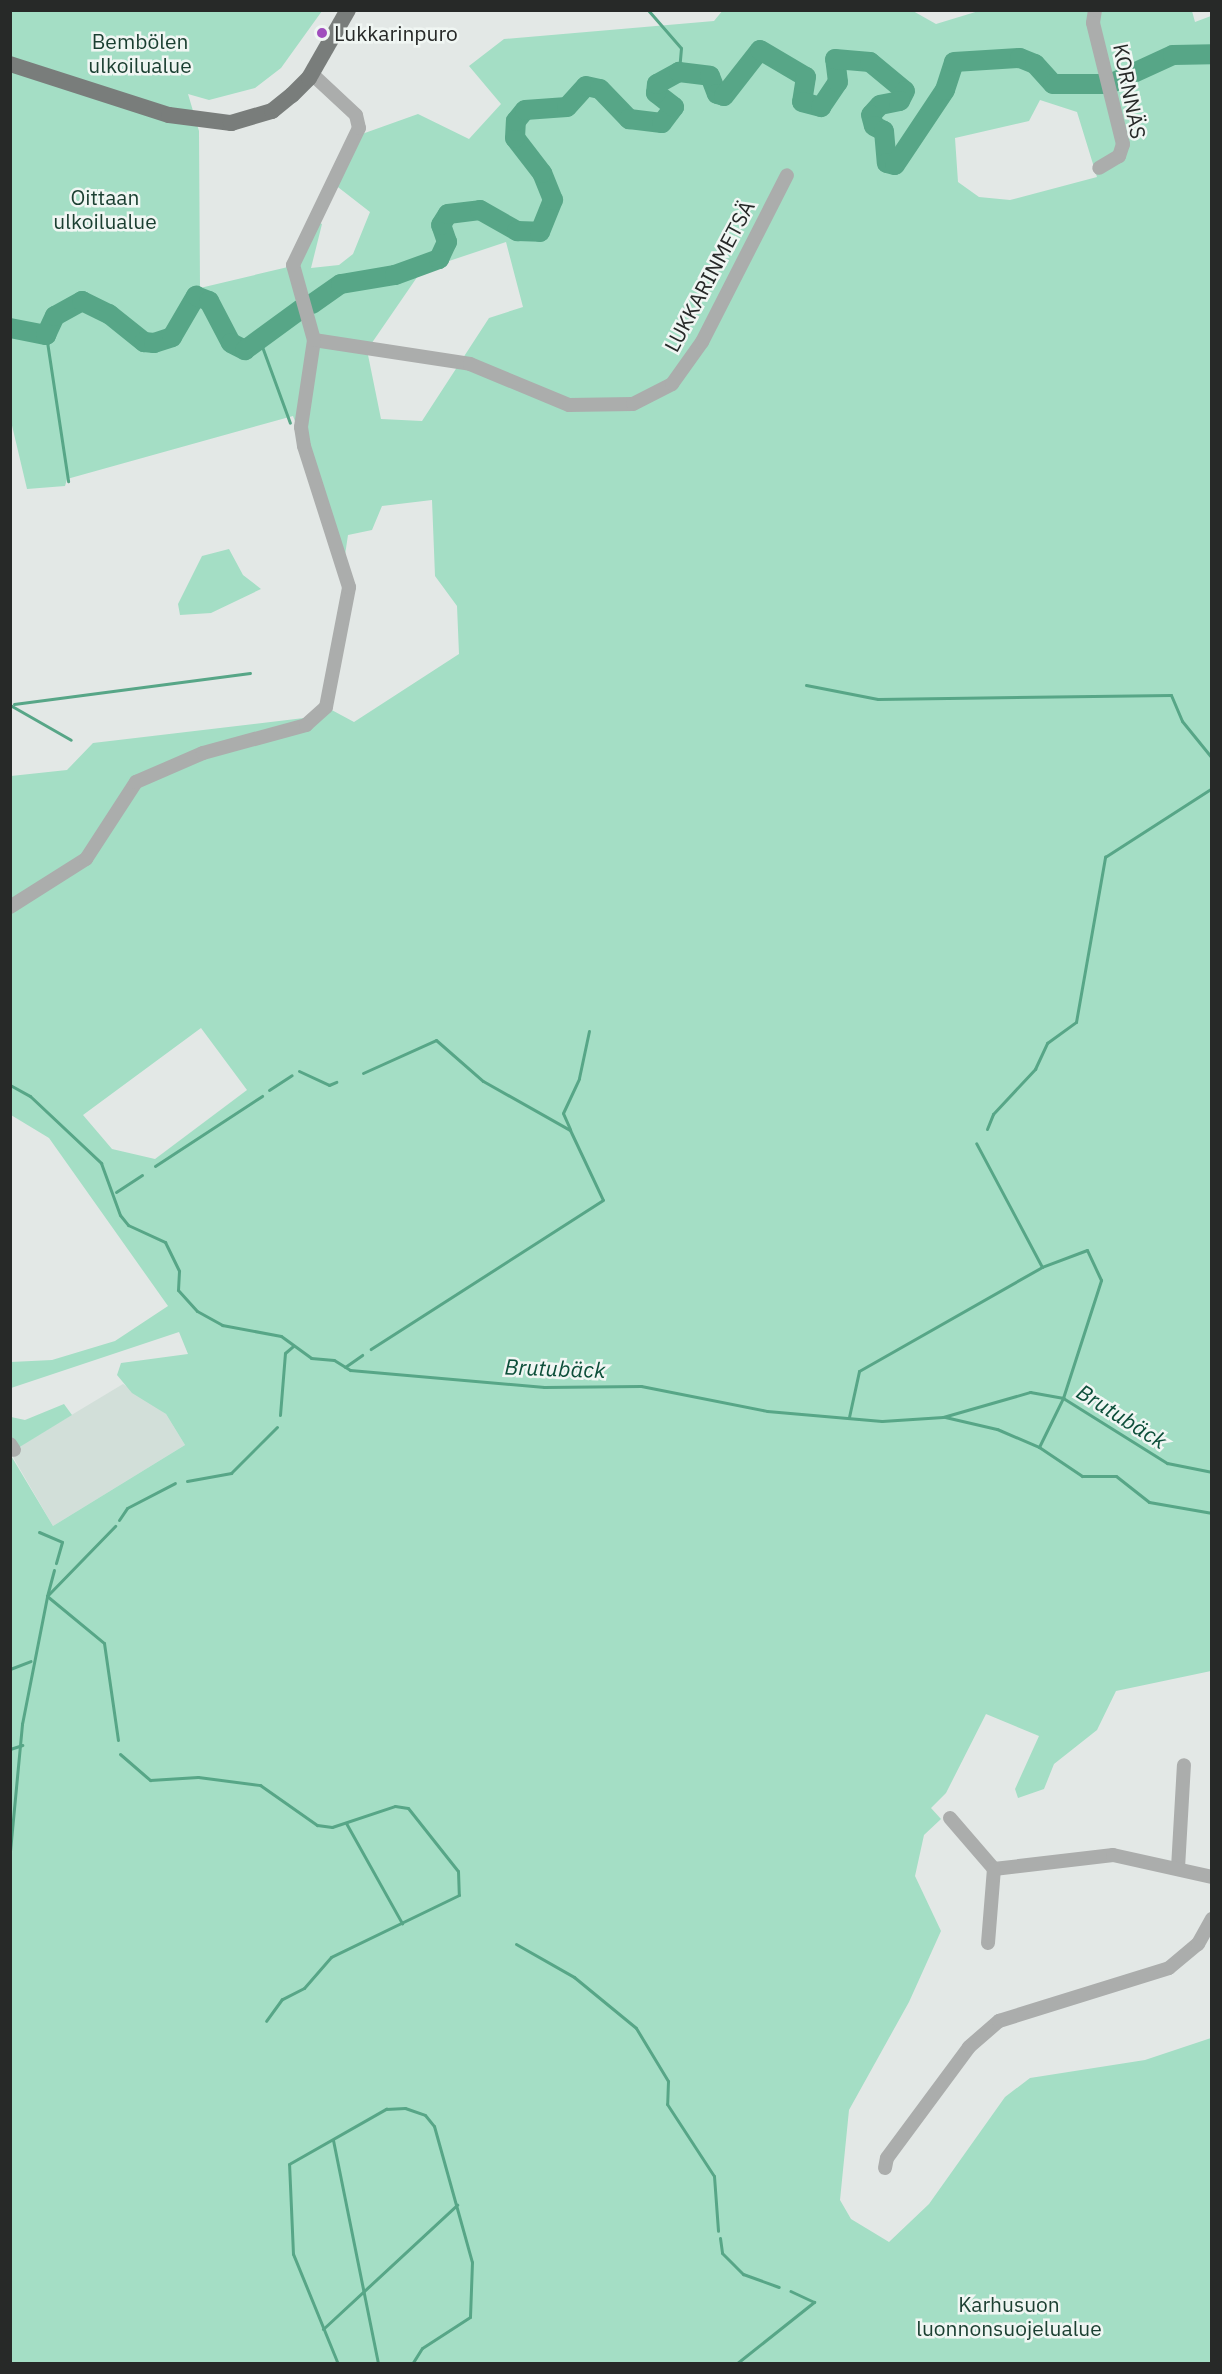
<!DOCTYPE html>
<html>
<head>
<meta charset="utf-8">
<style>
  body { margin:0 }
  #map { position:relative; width:1222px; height:2374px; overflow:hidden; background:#e3e8e6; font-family:"IBM Plex Sans",sans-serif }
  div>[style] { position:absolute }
  .built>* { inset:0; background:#d2dfd9 }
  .green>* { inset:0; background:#a4dec5 }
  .stream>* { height:3px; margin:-1.5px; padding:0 1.5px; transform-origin:1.5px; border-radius:1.5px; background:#57a687 }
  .river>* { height:20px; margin:-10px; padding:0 10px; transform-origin:10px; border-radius:10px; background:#57a687 }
  .minor>* { height:14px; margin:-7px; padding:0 7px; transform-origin:7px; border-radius:7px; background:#abadac }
  .major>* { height:16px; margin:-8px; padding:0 8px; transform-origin:8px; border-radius:8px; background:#797d7b }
  .dots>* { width:16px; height:16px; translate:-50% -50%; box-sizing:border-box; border:3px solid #f0f6f3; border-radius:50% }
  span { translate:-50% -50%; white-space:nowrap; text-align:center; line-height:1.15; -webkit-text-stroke:5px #f0f6f3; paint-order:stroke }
  .poi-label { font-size:21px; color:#272928 }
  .left { translate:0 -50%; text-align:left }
  .park-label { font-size:21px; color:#1b3f31 }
  .street-label { font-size:21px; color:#272928 }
  .water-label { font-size:22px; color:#0c4e39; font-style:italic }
  .frame { position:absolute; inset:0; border:12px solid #272928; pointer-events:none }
</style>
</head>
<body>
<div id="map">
  <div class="built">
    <div style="clip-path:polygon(123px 1384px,166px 1414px,185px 1445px,53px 1526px,10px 1452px)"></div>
  </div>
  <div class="green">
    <div style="clip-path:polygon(evenodd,723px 10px,913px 11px,936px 24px,982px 10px,1192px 11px,1195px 22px,1211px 16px,1211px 1671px,1116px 1691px,1097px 1730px,1054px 1764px,1044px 1789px,1018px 1798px,1015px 1789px,1039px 1736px,986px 1714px,946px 1793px,931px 1808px,941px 1819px,924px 1835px,915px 1876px,941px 1931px,909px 2002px,849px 2110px,840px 2200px,851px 2219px,889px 2242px,929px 2204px,1005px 2097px,1030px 2078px,1145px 2060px,1211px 2038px,1211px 2363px,11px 2363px,10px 1454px,53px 1526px,185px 1445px,166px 1414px,132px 1393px,117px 1375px,121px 1363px,188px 1354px,179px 1332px,11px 1388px,11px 1362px,52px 1360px,115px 1341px,168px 1306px,49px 1138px,11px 1115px,11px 776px,67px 770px,93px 743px,304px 718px,328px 708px,354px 722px,459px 654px,457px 606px,435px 576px,432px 500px,382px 506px,372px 530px,348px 535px,345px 555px,293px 416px,67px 479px,65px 486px,27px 489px,10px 417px,11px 11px,322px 11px,281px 68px,255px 88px,209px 100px,188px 94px,199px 131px,200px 288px,288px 267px,316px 221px,322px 224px,311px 268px,339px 265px,353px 254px,370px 212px,334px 184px,362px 134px,418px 114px,469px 139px,501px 104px,469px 66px,504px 39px,714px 21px,723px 10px,1040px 100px,1077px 112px,1097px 177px,1010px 200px,979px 197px,958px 182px,955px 138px,1029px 121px,1040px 100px,723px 10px,506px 242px,523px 307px,489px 318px,422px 421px,381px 419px,367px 350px,422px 270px,506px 242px,723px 10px,201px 1028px,247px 1090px,155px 1159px,112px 1149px,83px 1115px,201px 1028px)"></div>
    <div style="clip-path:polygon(229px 549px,243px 575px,261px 589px,211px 613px,180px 615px,178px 604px,202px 556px)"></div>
    <div style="clip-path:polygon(64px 1404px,72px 1415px,18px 1448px,11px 1436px,11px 1417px,25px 1420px)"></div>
  </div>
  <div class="stream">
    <div style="left:648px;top:10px;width:50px;rotate:49deg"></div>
    <div style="left:681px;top:48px;width:24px;rotate:95deg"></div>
    <div style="left:46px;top:335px;width:148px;rotate:81.4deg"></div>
    <div style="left:260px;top:341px;width:87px;rotate:69.9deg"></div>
    <div style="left:806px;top:685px;width:73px;rotate:11deg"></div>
    <div style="left:878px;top:699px;width:293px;rotate:-0.8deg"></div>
    <div style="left:1171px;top:695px;width:28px;rotate:67deg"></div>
    <div style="left:1182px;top:721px;width:48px;rotate:51deg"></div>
    <div style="left:14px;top:704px;width:238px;rotate:-7.5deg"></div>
    <div style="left:10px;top:705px;width:70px;rotate:29.8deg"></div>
    <div style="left:299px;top:1071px;width:33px;rotate:25deg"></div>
    <div style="left:329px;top:1085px;width:8px;rotate:-23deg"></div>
    <div style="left:363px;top:1073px;width:80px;rotate:-24.3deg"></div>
    <div style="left:436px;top:1040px;width:62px;rotate:41.1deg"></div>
    <div style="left:483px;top:1081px;width:100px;rotate:29.4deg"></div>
    <div style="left:570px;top:1130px;width:77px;rotate:64.8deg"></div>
    <div style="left:603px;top:1200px;width:276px;rotate:147.3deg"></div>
    <div style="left:10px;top:1085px;width:23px;rotate:29deg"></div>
    <div style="left:30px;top:1096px;width:98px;rotate:43.3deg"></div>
    <div style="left:101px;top:1163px;width:55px;rotate:69.9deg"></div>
    <div style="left:120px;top:1215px;width:13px;rotate:51deg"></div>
    <div style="left:128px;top:1225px;width:41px;rotate:24.7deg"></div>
    <div style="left:165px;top:1242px;width:32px;rotate:64deg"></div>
    <div style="left:179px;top:1271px;width:19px;rotate:93deg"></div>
    <div style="left:178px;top:1290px;width:28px;rotate:48deg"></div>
    <div style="left:197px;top:1311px;width:29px;rotate:29deg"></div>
    <div style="left:222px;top:1325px;width:60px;rotate:10.6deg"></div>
    <div style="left:281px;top:1336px;width:37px;rotate:36deg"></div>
    <div style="left:311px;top:1358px;width:23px;rotate:5deg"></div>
    <div style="left:334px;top:1360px;width:19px;rotate:32deg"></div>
    <div style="left:350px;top:1370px;width:195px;rotate:5deg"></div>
    <div style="left:544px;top:1387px;width:97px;rotate:-0.6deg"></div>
    <div style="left:641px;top:1386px;width:128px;rotate:11.2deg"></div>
    <div style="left:767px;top:1411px;width:115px;rotate:5deg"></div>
    <div style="left:882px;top:1421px;width:61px;rotate:-3.8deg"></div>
    <div style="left:943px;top:1417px;width:91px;rotate:-16deg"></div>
    <div style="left:1030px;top:1392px;width:34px;rotate:10deg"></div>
    <div style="left:1063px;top:1398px;width:123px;rotate:32deg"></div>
    <div style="left:1167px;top:1463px;width:46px;rotate:11.3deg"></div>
    <div style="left:269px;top:1090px;width:27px;rotate:-33deg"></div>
    <div style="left:570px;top:1129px;width:17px;rotate:-114deg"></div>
    <div style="left:563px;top:1113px;width:38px;rotate:-65deg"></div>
    <div style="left:579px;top:1078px;width:48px;rotate:-78deg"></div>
    <div style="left:987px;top:1129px;width:16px;rotate:-68deg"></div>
    <div style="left:993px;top:1114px;width:62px;rotate:-47deg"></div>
    <div style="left:1035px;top:1069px;width:29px;rotate:-65deg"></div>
    <div style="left:1047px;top:1043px;width:36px;rotate:-36deg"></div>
    <div style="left:1076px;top:1022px;width:168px;rotate:-80deg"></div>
    <div style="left:1105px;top:857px;width:127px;rotate:-32.8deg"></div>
    <div style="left:155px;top:1166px;width:128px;rotate:-33.2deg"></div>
    <div style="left:116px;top:1192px;width:31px;rotate:-33deg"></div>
    <div style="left:345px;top:1367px;width:21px;rotate:-35deg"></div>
    <div style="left:280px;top:1415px;width:62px;rotate:-85.4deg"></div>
    <div style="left:285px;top:1353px;width:11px;rotate:-41deg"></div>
    <div style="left:849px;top:1417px;width:47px;rotate:-77.7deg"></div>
    <div style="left:859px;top:1371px;width:210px;rotate:-29.6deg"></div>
    <div style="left:1042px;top:1267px;width:140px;rotate:-118deg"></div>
    <div style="left:945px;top:1417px;width:53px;rotate:13deg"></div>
    <div style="left:997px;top:1429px;width:46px;rotate:23.2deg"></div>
    <div style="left:1039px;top:1447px;width:52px;rotate:34deg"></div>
    <div style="left:1082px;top:1476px;width:34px"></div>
    <div style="left:1116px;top:1476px;width:42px;rotate:38.2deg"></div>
    <div style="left:1149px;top:1502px;width:64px;rotate:9.9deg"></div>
    <div style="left:1039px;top:1447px;width:55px;rotate:-63.9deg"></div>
    <div style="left:1063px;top:1398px;width:124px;rotate:-72.1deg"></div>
    <div style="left:1101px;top:1280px;width:33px;rotate:-115deg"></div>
    <div style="left:1087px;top:1250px;width:48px;rotate:159.3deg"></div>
    <div style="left:187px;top:1481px;width:45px;rotate:-10.3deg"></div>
    <div style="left:231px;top:1473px;width:65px;rotate:-45deg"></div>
    <div style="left:119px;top:1520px;width:14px;rotate:-56deg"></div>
    <div style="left:127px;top:1508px;width:54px;rotate:-27.5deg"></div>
    <div style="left:39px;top:1532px;width:25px;rotate:23deg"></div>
    <div style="left:62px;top:1542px;width:22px;rotate:106deg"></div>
    <div style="left:54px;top:1570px;width:27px;rotate:105deg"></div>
    <div style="left:47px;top:1596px;width:74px;rotate:39.5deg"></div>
    <div style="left:104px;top:1643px;width:98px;rotate:81.8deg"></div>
    <div style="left:10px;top:1669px;width:22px;rotate:-21deg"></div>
    <div style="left:10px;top:1749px;width:13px;rotate:-18deg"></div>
    <div style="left:120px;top:1754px;width:40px;rotate:41deg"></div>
    <div style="left:150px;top:1780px;width:48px;rotate:-3.6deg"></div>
    <div style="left:198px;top:1777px;width:63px;rotate:7.4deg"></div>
    <div style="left:260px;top:1785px;width:70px;rotate:35.1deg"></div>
    <div style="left:317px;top:1825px;width:15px;rotate:8deg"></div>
    <div style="left:332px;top:1827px;width:66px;rotate:-18.4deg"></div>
    <div style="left:395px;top:1806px;width:13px;rotate:9deg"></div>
    <div style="left:408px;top:1808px;width:80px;rotate:51.6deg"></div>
    <div style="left:458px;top:1871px;width:24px;rotate:88deg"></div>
    <div style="left:459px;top:1895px;width:142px;rotate:154.2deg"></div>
    <div style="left:331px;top:1957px;width:41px;rotate:131.1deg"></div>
    <div style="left:304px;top:1988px;width:25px;rotate:153deg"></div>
    <div style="left:282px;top:1999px;width:27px;rotate:126deg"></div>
    <div style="left:346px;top:1823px;width:115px;rotate:60.8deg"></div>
    <div style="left:10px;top:1851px;width:128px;rotate:-84.6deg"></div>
    <div style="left:22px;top:1724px;width:130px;rotate:-78.9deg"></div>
    <div style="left:47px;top:1596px;width:98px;rotate:-45.8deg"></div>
    <div style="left:516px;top:1944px;width:67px;rotate:29.6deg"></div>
    <div style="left:574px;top:1977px;width:80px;rotate:39.4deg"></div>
    <div style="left:636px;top:2028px;width:62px;rotate:58.9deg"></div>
    <div style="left:668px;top:2081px;width:23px;rotate:92deg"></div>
    <div style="left:667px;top:2104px;width:86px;rotate:56.9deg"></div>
    <div style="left:714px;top:2176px;width:55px;rotate:85.8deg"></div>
    <div style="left:333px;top:2140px;width:228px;rotate:78.6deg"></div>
    <div style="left:720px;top:2238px;width:15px;rotate:82deg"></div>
    <div style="left:722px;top:2253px;width:30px;rotate:45deg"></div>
    <div style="left:743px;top:2274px;width:38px;rotate:20deg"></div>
    <div style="left:323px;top:2329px;width:183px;rotate:-42.8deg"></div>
    <div style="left:338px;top:2364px;width:119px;rotate:-112.2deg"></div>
    <div style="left:293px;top:2254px;width:90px;rotate:-92.5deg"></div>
    <div style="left:289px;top:2164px;width:112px;rotate:-29.6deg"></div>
    <div style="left:386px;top:2109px;width:19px;rotate:-3deg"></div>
    <div style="left:405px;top:2108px;width:21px;rotate:19deg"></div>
    <div style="left:425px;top:2115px;width:14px;rotate:51deg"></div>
    <div style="left:434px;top:2126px;width:141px;rotate:74.4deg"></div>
    <div style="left:472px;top:2262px;width:55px;rotate:92.1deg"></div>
    <div style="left:470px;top:2317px;width:57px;rotate:147.1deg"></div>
    <div style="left:422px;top:2348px;width:19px;rotate:122deg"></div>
    <div style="left:736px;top:2364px;width:100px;rotate:-38.5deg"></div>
    <div style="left:814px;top:2302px;width:26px;rotate:-155deg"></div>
  </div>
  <div class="river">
    <div style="left:1114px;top:82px;width:65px;rotate:-24.6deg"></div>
    <div style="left:1173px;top:55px;width:39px;rotate:-1deg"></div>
    <div style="left:312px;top:304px;width:35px;rotate:-35deg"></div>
    <div style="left:341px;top:284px;width:55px;rotate:-9.5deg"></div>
    <div style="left:395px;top:275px;width:47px;rotate:-20deg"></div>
    <div style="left:439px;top:259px;width:19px;rotate:-65deg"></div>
    <div style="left:447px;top:242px;width:18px;rotate:-109deg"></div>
    <div style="left:441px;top:225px;width:13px;rotate:-58deg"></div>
    <div style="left:448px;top:214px;width:32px;rotate:-7deg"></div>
    <div style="left:480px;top:210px;width:43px;rotate:29.6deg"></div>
    <div style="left:517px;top:231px;width:23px;rotate:2deg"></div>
    <div style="left:540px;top:232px;width:35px;rotate:-68deg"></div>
    <div style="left:553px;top:200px;width:29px;rotate:-112deg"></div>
    <div style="left:542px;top:173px;width:44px;rotate:-127.6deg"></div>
    <div style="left:515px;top:138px;width:17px;rotate:-87deg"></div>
    <div style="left:516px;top:121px;width:14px;rotate:-51deg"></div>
    <div style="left:525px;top:110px;width:42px;rotate:-4.1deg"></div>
    <div style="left:567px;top:107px;width:28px;rotate:-48deg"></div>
    <div style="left:586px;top:86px;width:14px;rotate:12deg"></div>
    <div style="left:600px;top:89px;width:42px;rotate:46deg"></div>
    <div style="left:629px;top:119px;width:33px;rotate:7deg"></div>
    <div style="left:662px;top:123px;width:20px;rotate:-53deg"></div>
    <div style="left:674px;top:107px;width:23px;rotate:-142deg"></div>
    <div style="left:656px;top:93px;width:9px;rotate:-84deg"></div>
    <div style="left:657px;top:84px;width:25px;rotate:-29deg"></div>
    <div style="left:679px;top:72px;width:31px;rotate:7deg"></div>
    <div style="left:710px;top:76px;width:19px;rotate:69deg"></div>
    <div style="left:717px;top:94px;width:7px;rotate:16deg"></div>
    <div style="left:724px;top:96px;width:58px;rotate:-52deg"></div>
    <div style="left:760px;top:50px;width:53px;rotate:30.4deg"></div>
    <div style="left:806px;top:77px;width:25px;rotate:99deg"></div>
    <div style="left:802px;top:102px;width:20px;rotate:15deg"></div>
    <div style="left:821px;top:107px;width:30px;rotate:-56deg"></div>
    <div style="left:838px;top:82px;width:23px;rotate:-97deg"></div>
    <div style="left:835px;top:59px;width:35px;rotate:5deg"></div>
    <div style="left:870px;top:62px;width:45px;rotate:39.6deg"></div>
    <div style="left:905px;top:91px;width:11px;rotate:117deg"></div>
    <div style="left:900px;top:101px;width:20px;rotate:169deg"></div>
    <div style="left:880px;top:105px;width:13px;rotate:132deg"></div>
    <div style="left:871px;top:115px;width:11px;rotate:75deg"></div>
    <div style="left:874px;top:126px;width:11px;rotate:27deg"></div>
    <div style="left:884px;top:131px;width:32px;rotate:85deg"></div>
    <div style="left:887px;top:163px;width:8px;rotate:14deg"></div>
    <div style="left:895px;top:165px;width:90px;rotate:-56.3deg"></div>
    <div style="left:945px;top:90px;width:29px;rotate:-72deg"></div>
    <div style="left:954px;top:62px;width:66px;rotate:-3.5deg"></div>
    <div style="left:1020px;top:58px;width:16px;rotate:22deg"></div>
    <div style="left:1035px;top:64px;width:27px;rotate:48deg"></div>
    <div style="left:1053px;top:84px;width:51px"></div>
    <div style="left:10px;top:328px;width:37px;rotate:11deg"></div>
    <div style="left:46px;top:335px;width:21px;rotate:-65deg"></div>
    <div style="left:55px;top:316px;width:31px;rotate:-29deg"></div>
    <div style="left:82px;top:301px;width:30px;rotate:26deg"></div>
    <div style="left:109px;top:314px;width:45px;rotate:38.7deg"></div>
    <div style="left:144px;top:342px;width:10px;rotate:6deg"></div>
    <div style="left:154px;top:343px;width:19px;rotate:-18deg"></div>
    <div style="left:172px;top:337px;width:48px;rotate:-59.7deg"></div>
    <div style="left:196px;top:296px;width:14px;rotate:21deg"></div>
    <div style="left:209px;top:301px;width:47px;rotate:62.4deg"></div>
    <div style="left:231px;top:343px;width:16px;rotate:27deg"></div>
    <div style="left:245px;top:350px;width:69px;rotate:-36.2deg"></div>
  </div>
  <div class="minor">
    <div style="left:1095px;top:10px;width:13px;rotate:99deg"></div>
    <div style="left:1093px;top:23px;width:125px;rotate:76.1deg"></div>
    <div style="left:1123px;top:144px;width:13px;rotate:108deg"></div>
    <div style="left:1119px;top:156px;width:23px;rotate:149deg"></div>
    <div style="left:314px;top:340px;width:158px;rotate:8.7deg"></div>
    <div style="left:470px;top:364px;width:107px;rotate:22.5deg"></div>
    <div style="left:569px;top:405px;width:64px;rotate:-0.9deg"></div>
    <div style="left:633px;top:404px;width:44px;rotate:-27.1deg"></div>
    <div style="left:672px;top:384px;width:52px;rotate:-54.5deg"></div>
    <div style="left:702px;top:342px;width:187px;rotate:-63deg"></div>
    <div style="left:10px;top:907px;width:90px;rotate:-32.3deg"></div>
    <div style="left:86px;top:859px;width:92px;rotate:-57deg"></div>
    <div style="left:136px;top:782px;width:73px;rotate:-23.4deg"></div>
    <div style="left:203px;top:753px;width:107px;rotate:-15.2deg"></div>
    <div style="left:306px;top:725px;width:27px;rotate:-42deg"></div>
    <div style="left:326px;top:707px;width:122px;rotate:-79.1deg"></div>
    <div style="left:349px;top:587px;width:148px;rotate:-107.7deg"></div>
    <div style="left:304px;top:446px;width:19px;rotate:-99deg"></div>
    <div style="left:301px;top:427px;width:88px;rotate:-81.5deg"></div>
    <div style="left:314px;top:340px;width:78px;rotate:-105.6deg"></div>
    <div style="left:293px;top:265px;width:152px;rotate:-64.3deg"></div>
    <div style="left:359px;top:128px;width:13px;rotate:-103deg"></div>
    <div style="left:356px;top:115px;width:60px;rotate:-137deg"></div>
    <div style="left:10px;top:1444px;width:7px;rotate:56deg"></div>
    <div style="left:950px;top:1818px;width:67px;rotate:49.2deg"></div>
    <div style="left:1178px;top:1868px;width:103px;rotate:-86.7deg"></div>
    <div style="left:994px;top:1869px;width:120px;rotate:-6.7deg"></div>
    <div style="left:1113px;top:1855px;width:101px;rotate:12.5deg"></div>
    <div style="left:988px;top:1943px;width:74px;rotate:-85.4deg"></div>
    <div style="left:885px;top:2168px;width:10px;rotate:-79deg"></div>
    <div style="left:887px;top:2158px;width:138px;rotate:-53.5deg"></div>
    <div style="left:969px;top:2047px;width:40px;rotate:-41deg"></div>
    <div style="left:999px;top:2021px;width:178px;rotate:-17.3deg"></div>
    <div style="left:1169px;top:1968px;width:38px;rotate:-40deg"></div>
    <div style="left:1198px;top:1944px;width:29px;rotate:-61deg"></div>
  </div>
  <div class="major">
    <div style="left:10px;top:64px;width:167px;rotate:17.8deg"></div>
    <div style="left:169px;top:115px;width:63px;rotate:7.4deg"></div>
    <div style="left:231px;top:123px;width:43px;rotate:-16.3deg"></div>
    <div style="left:272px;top:111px;width:26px;rotate:-39deg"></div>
    <div style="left:292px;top:95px;width:24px;rotate:-45deg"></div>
    <div style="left:309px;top:78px;width:78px;rotate:-60.2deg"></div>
  </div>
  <div class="dots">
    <div style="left:322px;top:33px;background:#a04ebd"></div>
  </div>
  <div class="poi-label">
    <span class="left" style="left:334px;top:33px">Lukkarinpuro</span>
  </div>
  <div class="park-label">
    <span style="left:140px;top:53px">Bembölen<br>ulkoilualue</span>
    <span style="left:105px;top:209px">Oittaan<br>ulkoilualue</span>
    <span style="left:1009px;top:2316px">Karhusuon<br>luonnonsuojelualue</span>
  </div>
  <div class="street-label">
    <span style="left:1130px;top:91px;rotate:79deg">KORNNÄS</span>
    <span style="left:709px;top:276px;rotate:-62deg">LUKKARINMETSÄ</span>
  </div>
  <div class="water-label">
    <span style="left:555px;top:1368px;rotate:2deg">Brutubäck</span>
    <span style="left:1122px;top:1416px;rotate:32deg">Brutubäck</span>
  </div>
  <div class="frame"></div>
</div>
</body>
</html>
